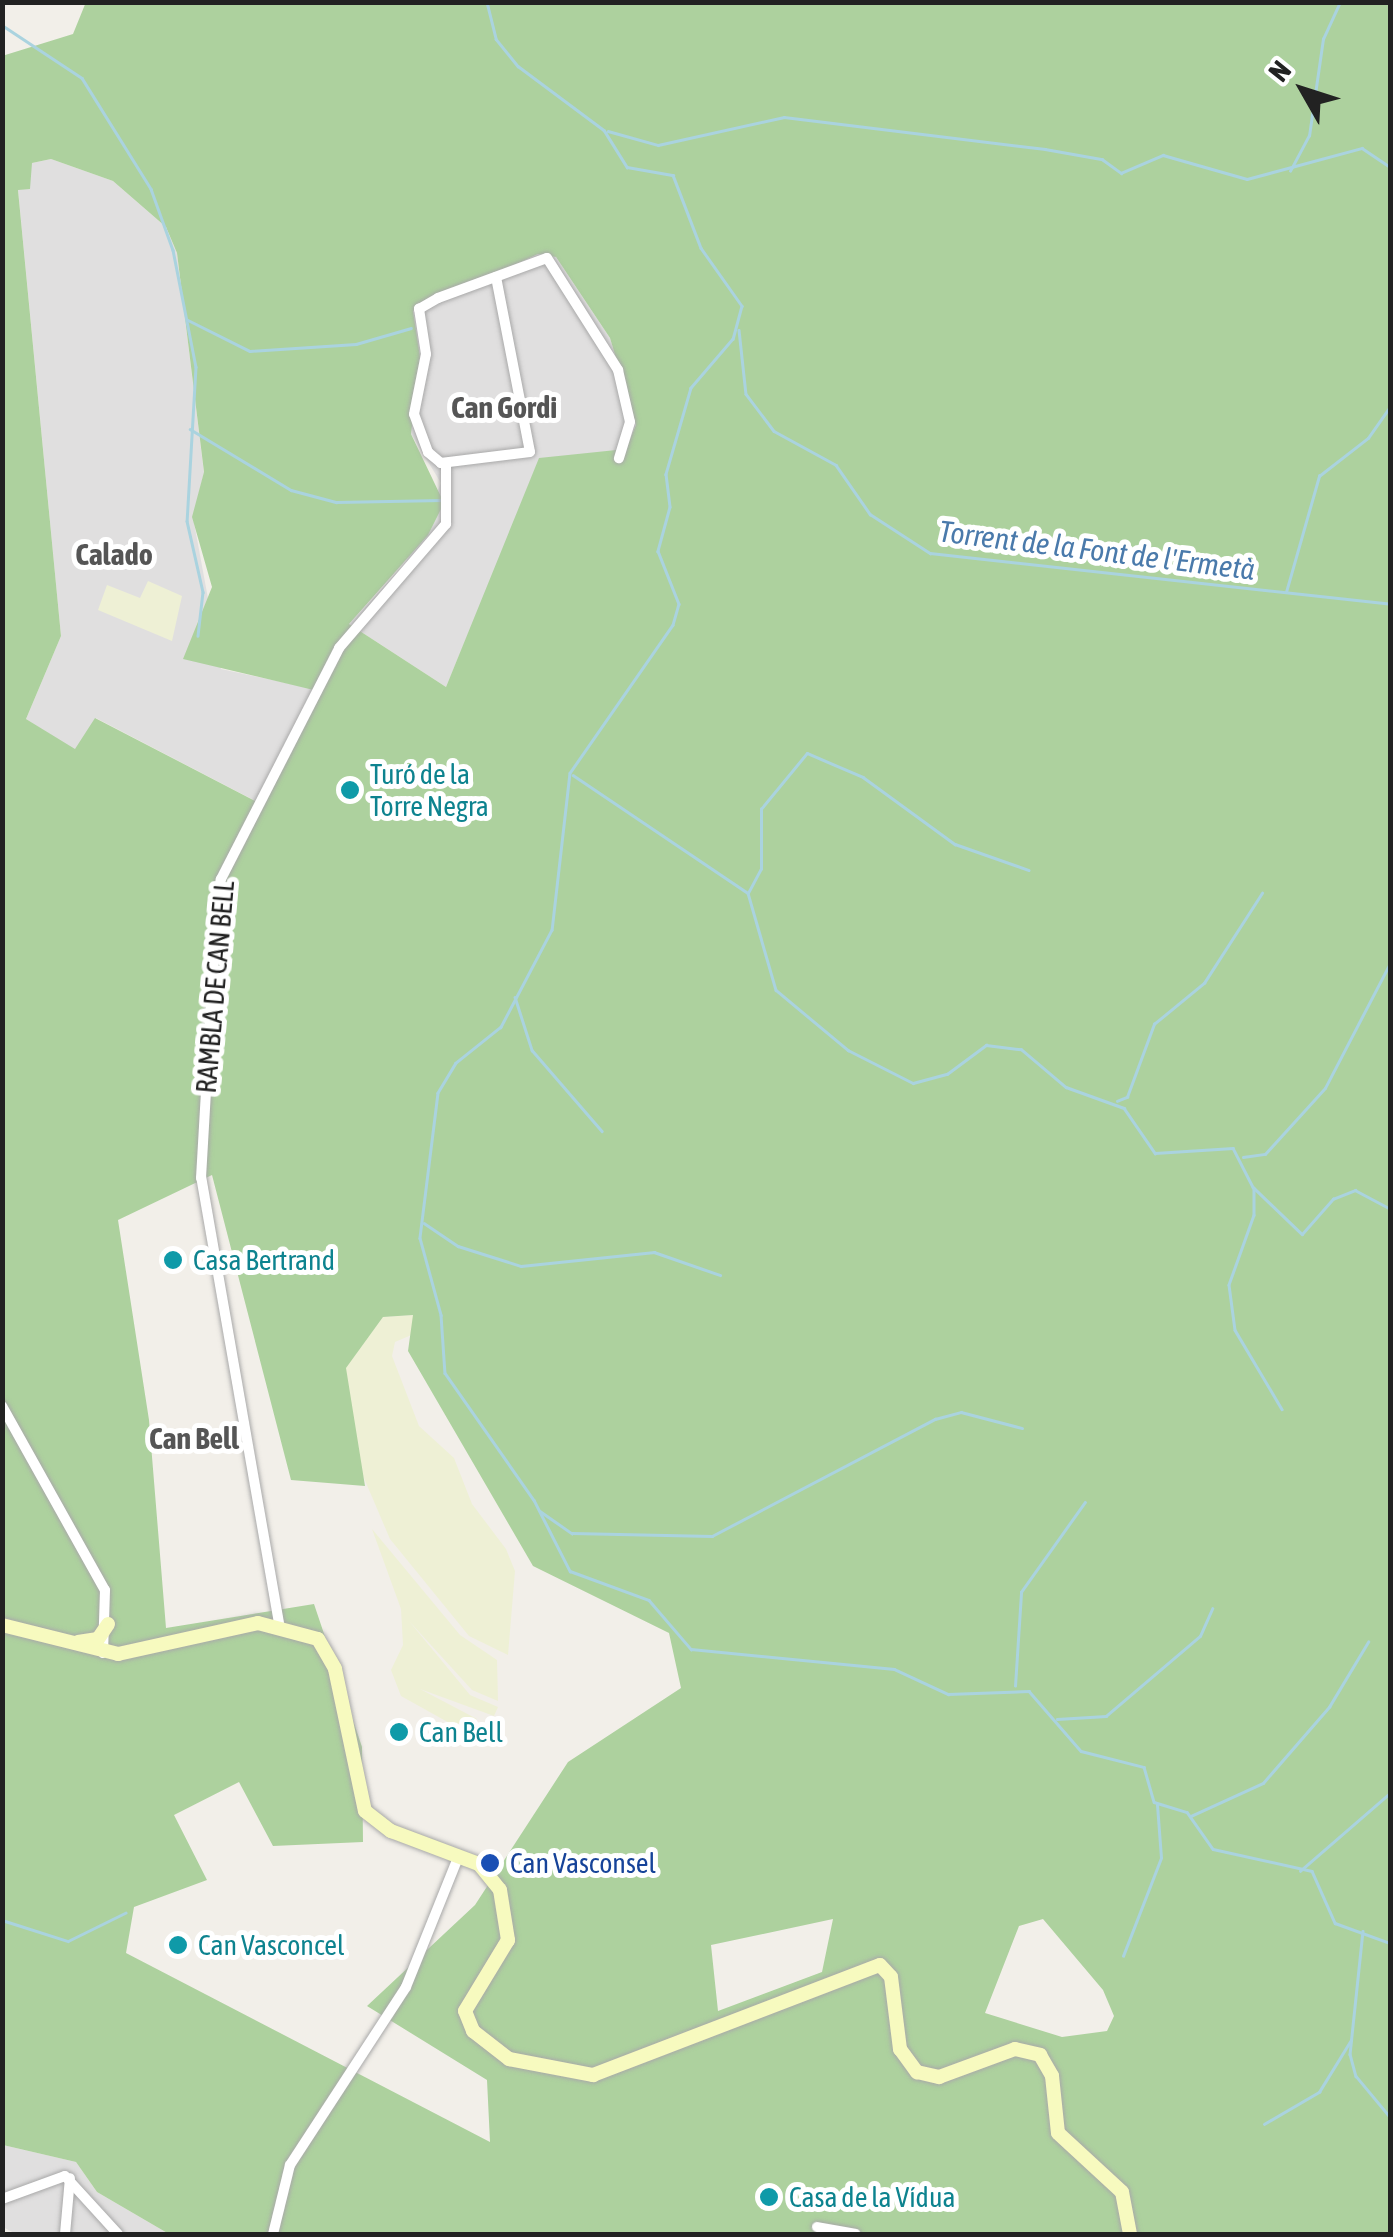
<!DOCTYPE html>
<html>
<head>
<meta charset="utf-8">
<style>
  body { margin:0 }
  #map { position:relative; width:1393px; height:2237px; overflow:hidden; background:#f2efe9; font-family:"Asap Condensed",sans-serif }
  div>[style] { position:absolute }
  .residential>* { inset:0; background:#e0dfdf }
  .farmland>* { inset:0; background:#eef0d5 }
  .forest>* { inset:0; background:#add19e }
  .stream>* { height:2.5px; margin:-1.25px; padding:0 1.25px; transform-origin:1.25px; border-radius:1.25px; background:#aad3df }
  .roads { filter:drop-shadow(0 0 2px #a9a9a9) drop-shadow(0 0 2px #a9a9a9) }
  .minor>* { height:10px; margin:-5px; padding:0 5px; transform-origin:5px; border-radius:5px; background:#fff }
  .secondary>* { height:14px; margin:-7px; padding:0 7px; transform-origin:7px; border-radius:7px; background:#f7fabf }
  .dots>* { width:28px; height:28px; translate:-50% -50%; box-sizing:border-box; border:5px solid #fff; border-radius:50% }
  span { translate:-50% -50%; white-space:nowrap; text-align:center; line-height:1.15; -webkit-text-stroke:10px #fff; paint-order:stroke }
  .culture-label { font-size:28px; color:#0d838f }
  .left { translate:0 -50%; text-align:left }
  .street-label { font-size:28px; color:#222 }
  .transit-label { font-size:28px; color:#164399 }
  .neighbourhood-label { font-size:30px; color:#555; font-weight:700 }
  .water-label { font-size:30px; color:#4a7aab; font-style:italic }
  .frame { position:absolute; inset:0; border:5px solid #222; pointer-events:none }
  .north { position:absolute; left:1253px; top:40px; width:100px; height:100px; -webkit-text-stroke:8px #fff; paint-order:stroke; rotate:309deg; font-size:28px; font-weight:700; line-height:40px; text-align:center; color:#222 }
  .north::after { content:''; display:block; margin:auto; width:35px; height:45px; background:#222; clip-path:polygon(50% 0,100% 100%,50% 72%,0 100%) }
</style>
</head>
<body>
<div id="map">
  <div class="residential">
    <div style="clip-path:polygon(51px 159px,113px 181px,166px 227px,177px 253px,204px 473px,193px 517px,221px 669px,323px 691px,263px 805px,96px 718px,75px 750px,26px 719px,61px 636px,18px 189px,32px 163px)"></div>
    <div style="clip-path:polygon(538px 254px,556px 257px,610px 338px,636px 425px,627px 449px,470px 629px,446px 687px,349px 624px,405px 564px,441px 483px,411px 434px,413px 311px)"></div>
    <div style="clip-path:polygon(3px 2145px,76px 2162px,97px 2192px,169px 2234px,16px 2234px,3px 2227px)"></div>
  </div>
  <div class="farmland">
    <div style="clip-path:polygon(148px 581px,182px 596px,172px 641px,98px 610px,107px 585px,140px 598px)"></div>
    <div style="clip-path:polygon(414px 1315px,416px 1333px,395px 1342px,392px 1356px,419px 1426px,454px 1458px,472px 1504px,506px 1549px,515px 1571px,508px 1655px,469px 1636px,390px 1539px,355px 1457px,341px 1374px,383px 1317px)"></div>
    <div style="clip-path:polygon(372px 1529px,460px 1635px,497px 1660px,498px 1701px,472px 1690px,409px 1621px,470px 1695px,498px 1707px,494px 1716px,420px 1689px,477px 1719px,453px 1725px,401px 1696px,391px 1670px,403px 1645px,401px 1609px)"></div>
  </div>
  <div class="forest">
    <div style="clip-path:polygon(evenodd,86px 2px,1390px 3px,1390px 2234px,169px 2234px,97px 2192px,76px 2162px,3px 2145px,2px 56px,73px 34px,86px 2px,51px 159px,113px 181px,166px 227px,177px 253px,204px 472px,192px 517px,212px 587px,183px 659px,322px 692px,263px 805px,95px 718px,75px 749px,26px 719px,61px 636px,18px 190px,30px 189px,32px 163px,51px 159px,86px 2px,538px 254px,556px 257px,610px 338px,636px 425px,626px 449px,539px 458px,446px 687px,349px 624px,428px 535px,444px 503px,411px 434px,420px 357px,413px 311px,538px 254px,86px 2px,212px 1175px,291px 1480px,365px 1486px,346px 1368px,383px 1317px,413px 1315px,408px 1351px,533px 1566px,669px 1633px,681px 1688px,568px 1762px,475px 1905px,367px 2006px,487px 2080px,490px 2142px,126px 1953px,134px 1907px,207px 1880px,174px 1815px,239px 1782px,273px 1846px,363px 1842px,362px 1747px,314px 1604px,166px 1628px,149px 1420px,118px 1220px,212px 1175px,86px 2px,833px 1919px,822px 1972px,718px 2011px,711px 1945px,833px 1919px,86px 2px,1043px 1919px,1103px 1990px,1114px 2016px,1107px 2031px,1062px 2037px,985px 2013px,1019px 1926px,1043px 1919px)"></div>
  </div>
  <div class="stream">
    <div style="left:487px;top:2px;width:38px;rotate:76deg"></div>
    <div style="left:496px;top:39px;width:35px;rotate:51deg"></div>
    <div style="left:518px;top:66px;width:107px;rotate:36.7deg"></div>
    <div style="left:604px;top:130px;width:44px;rotate:58.1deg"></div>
    <div style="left:627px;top:167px;width:47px;rotate:9.9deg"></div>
    <div style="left:673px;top:175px;width:78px;rotate:69deg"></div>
    <div style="left:701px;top:248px;width:71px;rotate:54.7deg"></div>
    <div style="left:742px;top:306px;width:34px;rotate:105deg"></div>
    <div style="left:733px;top:339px;width:65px;rotate:130.6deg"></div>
    <div style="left:691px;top:388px;width:90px;rotate:106.2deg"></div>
    <div style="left:666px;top:474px;width:33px;rotate:83deg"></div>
    <div style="left:670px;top:507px;width:46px;rotate:105.3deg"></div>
    <div style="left:658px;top:551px;width:57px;rotate:68.4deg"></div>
    <div style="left:679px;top:604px;width:22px;rotate:106deg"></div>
    <div style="left:673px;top:625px;width:180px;rotate:124.8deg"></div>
    <div style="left:570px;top:773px;width:158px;rotate:96.5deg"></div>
    <div style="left:552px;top:930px;width:110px;rotate:117.7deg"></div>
    <div style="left:501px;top:1027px;width:58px;rotate:141.3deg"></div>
    <div style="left:456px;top:1063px;width:35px;rotate:121deg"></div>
    <div style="left:438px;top:1093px;width:146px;rotate:97.1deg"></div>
    <div style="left:420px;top:1238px;width:80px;rotate:74.7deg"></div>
    <div style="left:441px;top:1315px;width:58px;rotate:86.1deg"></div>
    <div style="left:445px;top:1373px;width:155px;rotate:55deg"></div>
    <div style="left:534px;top:1500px;width:80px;rotate:63.1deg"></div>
    <div style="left:570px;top:1571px;width:84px;rotate:20.2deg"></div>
    <div style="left:649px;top:1600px;width:65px;rotate:49.4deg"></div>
    <div style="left:691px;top:1649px;width:204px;rotate:5.6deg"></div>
    <div style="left:894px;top:1669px;width:60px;rotate:24.8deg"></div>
    <div style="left:948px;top:1694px;width:81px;rotate:-2.1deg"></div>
    <div style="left:1029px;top:1691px;width:79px;rotate:49.1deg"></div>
    <div style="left:1081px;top:1751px;width:65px;rotate:14.3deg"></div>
    <div style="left:1144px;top:1767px;width:36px;rotate:74deg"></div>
    <div style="left:1154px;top:1802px;width:34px;rotate:17deg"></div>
    <div style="left:1187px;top:1812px;width:45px;rotate:54.9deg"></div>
    <div style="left:1213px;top:1849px;width:101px;rotate:12.5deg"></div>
    <div style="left:1312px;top:1871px;width:57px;rotate:66.1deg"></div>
    <div style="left:1335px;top:1923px;width:59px;rotate:20deg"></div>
    <div style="left:2px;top:25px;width:96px;rotate:33.5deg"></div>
    <div style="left:82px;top:78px;width:131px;rotate:58.1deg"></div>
    <div style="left:151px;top:189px;width:65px;rotate:70.2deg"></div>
    <div style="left:173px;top:250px;width:119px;rotate:78.9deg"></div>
    <div style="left:196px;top:367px;width:154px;rotate:93.3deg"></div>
    <div style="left:187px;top:521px;width:73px;rotate:77.3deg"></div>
    <div style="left:203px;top:592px;width:44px;rotate:96.5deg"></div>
    <div style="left:608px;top:131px;width:52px;rotate:15.6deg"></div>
    <div style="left:658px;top:145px;width:129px;rotate:-12.5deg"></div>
    <div style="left:784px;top:117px;width:263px;rotate:7deg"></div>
    <div style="left:1045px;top:149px;width:58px;rotate:10deg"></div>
    <div style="left:1102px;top:159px;width:24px;rotate:36deg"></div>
    <div style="left:1121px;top:173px;width:46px;rotate:-23.2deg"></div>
    <div style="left:1163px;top:155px;width:87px;rotate:15.9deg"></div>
    <div style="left:1247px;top:179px;width:119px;rotate:-15.1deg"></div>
    <div style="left:1362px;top:148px;width:34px;rotate:34deg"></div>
    <div style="left:1290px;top:171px;width:40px;rotate:-62deg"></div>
    <div style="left:1309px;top:136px;width:98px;rotate:-81.8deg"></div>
    <div style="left:1323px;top:39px;width:41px;rotate:-65.3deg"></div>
    <div style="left:188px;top:320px;width:69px;rotate:26.6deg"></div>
    <div style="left:250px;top:351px;width:106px;rotate:-3.8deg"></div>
    <div style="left:356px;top:344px;width:57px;rotate:-16.2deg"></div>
    <div style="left:739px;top:330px;width:64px;rotate:83.8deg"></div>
    <div style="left:746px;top:394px;width:46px;rotate:52.9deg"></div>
    <div style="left:774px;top:431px;width:71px;rotate:28.7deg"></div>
    <div style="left:836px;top:465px;width:60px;rotate:55.2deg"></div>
    <div style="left:870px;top:514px;width:72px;rotate:33deg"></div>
    <div style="left:930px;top:553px;width:463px;rotate:6.3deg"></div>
    <div style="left:190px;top:429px;width:118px;rotate:31.1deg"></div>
    <div style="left:291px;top:490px;width:47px;rotate:14.9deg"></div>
    <div style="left:336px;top:502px;width:106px;rotate:-1.1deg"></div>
    <div style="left:1286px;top:592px;width:121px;rotate:-74.1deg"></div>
    <div style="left:1319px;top:476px;width:62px;rotate:-37.8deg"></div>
    <div style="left:1368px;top:438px;width:39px;rotate:-55deg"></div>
    <div style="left:573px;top:775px;width:211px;rotate:34deg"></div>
    <div style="left:748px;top:893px;width:101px;rotate:73.9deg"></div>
    <div style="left:776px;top:990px;width:94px;rotate:39.8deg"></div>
    <div style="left:848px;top:1050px;width:73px;rotate:26.9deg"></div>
    <div style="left:913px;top:1083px;width:35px;rotate:-15deg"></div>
    <div style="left:947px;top:1074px;width:49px;rotate:-36.6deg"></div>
    <div style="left:986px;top:1045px;width:35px;rotate:7deg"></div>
    <div style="left:1021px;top:1049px;width:59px;rotate:40.2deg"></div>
    <div style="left:1066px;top:1087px;width:62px;rotate:19.9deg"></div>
    <div style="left:1124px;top:1108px;width:55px;rotate:55.4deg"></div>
    <div style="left:1155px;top:1153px;width:78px;rotate:-3.7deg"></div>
    <div style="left:1233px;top:1148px;width:44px;rotate:62.9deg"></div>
    <div style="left:1253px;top:1187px;width:68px;rotate:43.8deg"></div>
    <div style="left:1302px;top:1234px;width:47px;rotate:-48.5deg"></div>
    <div style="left:1333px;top:1199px;width:24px;rotate:-22deg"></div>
    <div style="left:1355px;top:1190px;width:40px;rotate:28deg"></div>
    <div style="left:748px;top:893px;width:27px;rotate:-62deg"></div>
    <div style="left:761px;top:869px;width:60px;rotate:-90deg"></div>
    <div style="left:761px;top:809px;width:72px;rotate:-50.6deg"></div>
    <div style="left:807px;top:753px;width:61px;rotate:23.2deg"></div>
    <div style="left:863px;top:777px;width:114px;rotate:36.1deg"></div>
    <div style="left:955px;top:844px;width:78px;rotate:19.4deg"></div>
    <div style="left:515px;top:997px;width:56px;rotate:72.2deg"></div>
    <div style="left:532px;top:1050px;width:107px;rotate:49.2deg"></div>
    <div style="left:1117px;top:1101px;width:11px;rotate:-22deg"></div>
    <div style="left:1127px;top:1097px;width:78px;rotate:-69.7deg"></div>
    <div style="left:1154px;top:1024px;width:65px;rotate:-39.4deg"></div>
    <div style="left:1204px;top:983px;width:107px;rotate:-57.2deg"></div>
    <div style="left:1243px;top:1157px;width:22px;rotate:-8deg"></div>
    <div style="left:1265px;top:1154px;width:89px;rotate:-47.7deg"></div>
    <div style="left:1325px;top:1088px;width:141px;rotate:-62.5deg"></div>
    <div style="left:1254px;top:1188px;width:27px;rotate:90deg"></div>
    <div style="left:1254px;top:1215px;width:74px;rotate:109.7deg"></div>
    <div style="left:1229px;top:1285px;width:45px;rotate:82.4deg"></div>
    <div style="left:1235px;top:1330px;width:92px;rotate:59.3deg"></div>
    <div style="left:424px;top:1223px;width:41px;rotate:34.1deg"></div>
    <div style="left:458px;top:1246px;width:66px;rotate:17.6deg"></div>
    <div style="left:521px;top:1266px;width:134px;rotate:-6deg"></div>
    <div style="left:654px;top:1252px;width:70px;rotate:19.2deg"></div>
    <div style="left:540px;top:1511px;width:39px;rotate:35deg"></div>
    <div style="left:572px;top:1533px;width:140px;rotate:1.2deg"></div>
    <div style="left:712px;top:1536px;width:252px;rotate:-27.7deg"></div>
    <div style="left:935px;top:1419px;width:27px;rotate:-15deg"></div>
    <div style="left:961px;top:1412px;width:63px;rotate:14.7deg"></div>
    <div style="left:1015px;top:1686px;width:94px;rotate:-86.3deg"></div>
    <div style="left:1021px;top:1592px;width:110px;rotate:-54.6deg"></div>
    <div style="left:1057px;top:1719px;width:49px;rotate:-3.5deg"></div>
    <div style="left:1106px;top:1716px;width:123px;rotate:-40.4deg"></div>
    <div style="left:1200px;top:1636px;width:30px;rotate:-66deg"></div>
    <div style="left:1191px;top:1816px;width:79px;rotate:-24.6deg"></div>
    <div style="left:1263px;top:1783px;width:101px;rotate:-49deg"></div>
    <div style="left:1329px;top:1707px;width:76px;rotate:-59deg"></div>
    <div style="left:1300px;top:1871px;width:119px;rotate:-40.9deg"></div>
    <div style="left:2px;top:1920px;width:69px;rotate:17.7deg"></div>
    <div style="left:68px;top:1941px;width:64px;rotate:-26.2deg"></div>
    <div style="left:1363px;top:1931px;width:124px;rotate:96deg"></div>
    <div style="left:1350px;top:2054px;width:23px;rotate:75deg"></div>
    <div style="left:1356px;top:2076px;width:53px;rotate:50.3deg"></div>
    <div style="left:1123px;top:1956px;width:105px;rotate:-68.8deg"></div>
    <div style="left:1161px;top:1858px;width:53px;rotate:-94.3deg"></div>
    <div style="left:1264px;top:2124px;width:64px;rotate:-30.2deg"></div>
    <div style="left:1319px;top:2092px;width:61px;rotate:-58.4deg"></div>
  </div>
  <div class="roads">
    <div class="minor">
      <div style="left:496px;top:277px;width:178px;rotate:79deg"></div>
      <div style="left:530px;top:452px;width:90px;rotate:173deg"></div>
      <div style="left:441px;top:463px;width:17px;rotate:-140deg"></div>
      <div style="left:428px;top:452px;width:40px;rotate:-110.2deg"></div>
      <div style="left:414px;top:414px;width:61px;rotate:-78.7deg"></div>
      <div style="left:426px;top:354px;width:46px;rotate:-98.8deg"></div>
      <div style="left:419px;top:309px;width:22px;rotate:-30deg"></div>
      <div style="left:438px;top:298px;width:116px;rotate:-20.2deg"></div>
      <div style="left:547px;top:258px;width:133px;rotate:57.6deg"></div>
      <div style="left:618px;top:370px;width:53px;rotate:77deg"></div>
      <div style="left:630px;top:422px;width:38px;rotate:107deg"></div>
      <div style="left:2px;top:1406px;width:211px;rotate:60.8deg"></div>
      <div style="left:105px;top:1590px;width:63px;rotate:91.8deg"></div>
      <div style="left:279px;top:1623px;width:452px;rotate:-99.9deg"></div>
      <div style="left:201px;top:1178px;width:275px;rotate:-86.7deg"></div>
      <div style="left:217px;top:903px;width:24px;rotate:-81deg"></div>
      <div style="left:221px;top:879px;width:259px;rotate:-62.9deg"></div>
      <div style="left:339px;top:648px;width:164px;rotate:-49.2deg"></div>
      <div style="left:446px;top:524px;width:61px;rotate:-90deg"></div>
      <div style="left:2px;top:2199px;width:67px;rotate:-20.1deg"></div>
      <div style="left:65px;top:2176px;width:79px;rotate:47.6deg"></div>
      <div style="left:817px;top:2227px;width:39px;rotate:10deg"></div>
      <div style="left:65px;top:2234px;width:56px;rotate:-84.9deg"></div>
      <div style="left:273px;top:2234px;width:71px;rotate:-76.2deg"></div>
      <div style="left:290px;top:2165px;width:212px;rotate:-56.9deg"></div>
      <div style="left:406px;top:1987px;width:142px;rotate:-68.1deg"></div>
    </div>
    <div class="secondary">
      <div style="left:2px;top:1625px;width:120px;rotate:14deg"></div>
      <div style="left:118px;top:1654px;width:143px;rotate:-12.5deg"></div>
      <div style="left:258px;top:1623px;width:62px;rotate:14.9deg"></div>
      <div style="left:318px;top:1639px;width:34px;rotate:60deg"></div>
      <div style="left:335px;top:1669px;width:145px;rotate:78.1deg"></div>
      <div style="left:365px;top:1811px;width:33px;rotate:38deg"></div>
      <div style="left:391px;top:1831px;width:94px;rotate:20.6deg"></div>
      <div style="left:479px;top:1864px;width:33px;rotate:51deg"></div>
      <div style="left:500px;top:1890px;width:51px;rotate:80.9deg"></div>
      <div style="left:508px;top:1940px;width:83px;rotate:121.2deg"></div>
      <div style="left:465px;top:2011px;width:22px;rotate:68deg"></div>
      <div style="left:473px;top:2031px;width:46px;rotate:37.9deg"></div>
      <div style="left:509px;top:2059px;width:86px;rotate:10.8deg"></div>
      <div style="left:593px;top:2075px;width:307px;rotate:-21deg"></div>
      <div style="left:880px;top:1965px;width:16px;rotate:47deg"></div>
      <div style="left:891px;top:1977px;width:73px;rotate:82.9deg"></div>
      <div style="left:900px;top:2049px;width:29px;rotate:54deg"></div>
      <div style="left:917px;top:2072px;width:23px;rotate:13deg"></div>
      <div style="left:939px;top:2077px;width:81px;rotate:-20.2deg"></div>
      <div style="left:1015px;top:2049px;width:26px;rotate:13deg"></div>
      <div style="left:1040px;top:2055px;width:24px;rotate:60deg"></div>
      <div style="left:1052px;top:2076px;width:57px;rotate:84deg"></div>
      <div style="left:1058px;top:2133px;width:87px;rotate:42.7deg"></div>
      <div style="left:1122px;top:2192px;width:43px;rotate:79.2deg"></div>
      <div style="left:78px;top:1642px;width:20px;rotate:-9deg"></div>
      <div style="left:98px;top:1639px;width:18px;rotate:-56deg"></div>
    </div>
  </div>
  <div class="dots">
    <div style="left:350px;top:790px;background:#0f9aa8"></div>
    <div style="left:173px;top:1260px;background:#0f9aa8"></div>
    <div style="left:399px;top:1732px;background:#0f9aa8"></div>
    <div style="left:490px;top:1863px;background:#1a4fb4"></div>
    <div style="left:178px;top:1945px;background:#0f9aa8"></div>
    <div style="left:769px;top:2197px;background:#0f9aa8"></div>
  </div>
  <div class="culture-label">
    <span class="left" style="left:370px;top:790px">Turó de la<br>Torre Negra</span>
    <span class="left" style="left:193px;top:1260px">Casa Bertrand</span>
    <span class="left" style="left:419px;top:1732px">Can Bell</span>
    <span class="left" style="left:198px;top:1945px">Can Vasconcel</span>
    <span class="left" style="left:789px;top:2197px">Casa de la Vídua</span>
  </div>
  <div class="street-label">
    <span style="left:215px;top:987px;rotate:-85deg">RAMBLA DE CAN BELL</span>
  </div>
  <div class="transit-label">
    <span class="left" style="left:510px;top:1863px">Can Vasconsel</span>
  </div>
  <div class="neighbourhood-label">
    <span style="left:504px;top:407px">Can Gordi</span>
    <span style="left:114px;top:554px">Calado</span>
    <span style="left:194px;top:1438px">Can Bell</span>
  </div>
  <div class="water-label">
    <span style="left:1097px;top:550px;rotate:7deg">Torrent de la Font de l'Ermetà</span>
  </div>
  <div class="frame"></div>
  <div class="north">N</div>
</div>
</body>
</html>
